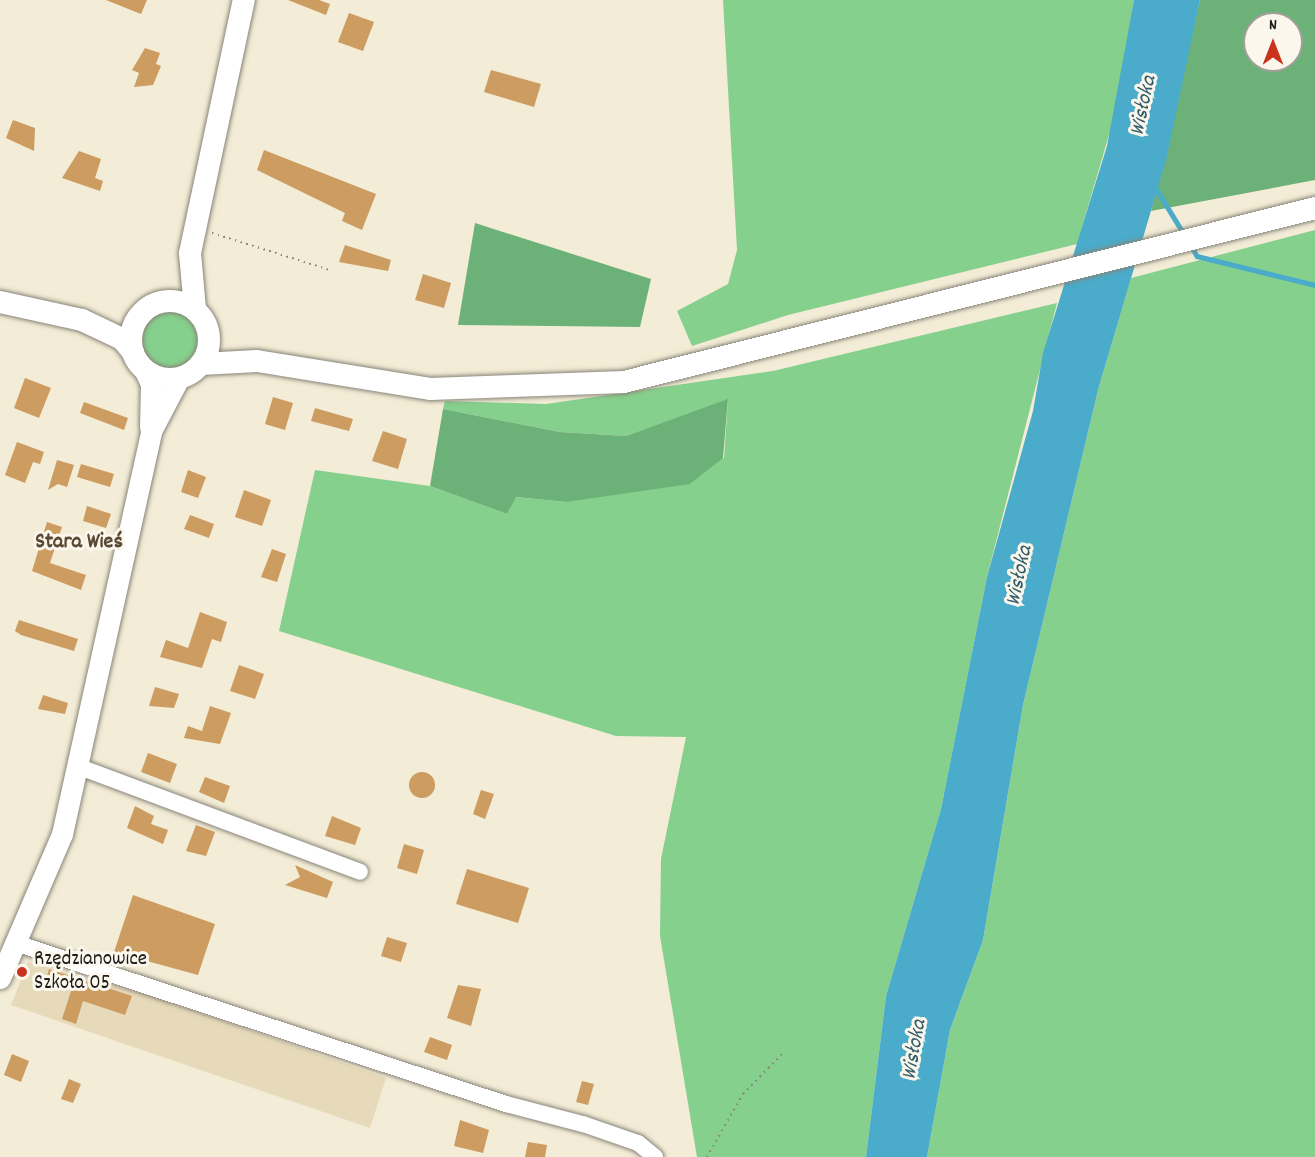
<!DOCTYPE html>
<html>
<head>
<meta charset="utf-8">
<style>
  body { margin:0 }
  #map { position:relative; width:1315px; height:1157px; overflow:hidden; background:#f3ecd6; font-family:Dekko,sans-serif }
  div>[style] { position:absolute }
  .built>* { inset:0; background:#e7daba }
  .green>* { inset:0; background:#86d08d }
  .round { border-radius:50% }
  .forest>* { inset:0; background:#6cb278 }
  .water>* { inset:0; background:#4aabca }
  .stream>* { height:4.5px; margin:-2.25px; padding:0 2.25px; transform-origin:2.25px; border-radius:2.25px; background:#4aabca }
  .building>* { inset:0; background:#cc9c61 }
  .path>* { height:2px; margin-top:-1px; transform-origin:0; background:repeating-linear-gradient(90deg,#888479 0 1.5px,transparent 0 6px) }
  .roads { filter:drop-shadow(0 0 2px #888479) drop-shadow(0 0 2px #888479) }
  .minor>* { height:16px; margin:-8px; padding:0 8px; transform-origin:8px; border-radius:8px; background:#fff }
  .tertiary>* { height:21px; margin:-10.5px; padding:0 10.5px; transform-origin:10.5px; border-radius:10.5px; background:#fff }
  .secondary>* { height:22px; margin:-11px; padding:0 11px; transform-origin:11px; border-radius:11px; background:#fff }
  .secondary>.ring { margin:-11px; padding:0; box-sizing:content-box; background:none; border:22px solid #fff; border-radius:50% }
  .dots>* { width:16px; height:16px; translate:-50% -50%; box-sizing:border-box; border:3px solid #fbf7ec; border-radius:50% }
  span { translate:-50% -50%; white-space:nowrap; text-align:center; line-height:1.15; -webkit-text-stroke:6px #fbf7ec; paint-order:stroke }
  .poi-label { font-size:21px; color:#1c1c1c }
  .left { translate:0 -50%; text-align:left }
  .water-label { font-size:22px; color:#315c6a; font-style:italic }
  .neighbourhood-label { font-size:22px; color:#5a4934; font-weight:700 }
  .north { position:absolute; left:1243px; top:12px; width:60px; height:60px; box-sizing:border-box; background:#fbf7ec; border:2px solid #a29f99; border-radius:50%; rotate:0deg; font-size:16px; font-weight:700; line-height:24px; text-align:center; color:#1c1c1c }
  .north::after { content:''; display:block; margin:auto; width:21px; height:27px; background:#c8321e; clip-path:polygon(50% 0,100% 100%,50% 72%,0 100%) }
</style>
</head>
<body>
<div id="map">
  <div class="built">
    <div style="clip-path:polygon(28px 962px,151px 996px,386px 1078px,370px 1128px,11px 1005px)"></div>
  </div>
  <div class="green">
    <div style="clip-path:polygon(723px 0,1134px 0,1116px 111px,1077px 244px,788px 315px,692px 346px,677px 311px,728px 284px,737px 250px)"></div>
    <div style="clip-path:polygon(1315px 230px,1315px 1157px,927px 1157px,950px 1030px,983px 940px,1023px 705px,1098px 390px,1131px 278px)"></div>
    <div style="clip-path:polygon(1057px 303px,987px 577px,941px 809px,886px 996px,866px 1157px,697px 1157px,660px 936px,661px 859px,686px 737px,616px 736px,279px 631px,315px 470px,430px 486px,507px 514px,515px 497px,566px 502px,724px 458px,728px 400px,626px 436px,560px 432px,443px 409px,445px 401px,546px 404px,773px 371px)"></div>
    <div class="round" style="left:141px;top:311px;width:58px;height:58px"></div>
  </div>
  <div class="forest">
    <div style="clip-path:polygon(evenodd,1200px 0,1315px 0,1315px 180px,1151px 211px,1200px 0,1255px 24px,1291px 24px,1291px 60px,1255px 60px,1255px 24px)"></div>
    <div style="clip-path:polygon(475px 223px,651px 279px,640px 327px,458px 325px)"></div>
    <div style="clip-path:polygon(728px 399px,723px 458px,690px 484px,566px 502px,516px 497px,507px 514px,430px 486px,443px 409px,560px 432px,626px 436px)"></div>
  </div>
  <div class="water">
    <div style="clip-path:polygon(1134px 0,1200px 0,1166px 160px,1098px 390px,1023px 705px,983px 940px,950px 1030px,927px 1157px,866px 1157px,886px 996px,941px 809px,987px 577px,1033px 411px,1043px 353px,1107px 146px)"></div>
  </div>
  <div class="stream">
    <div style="left:1154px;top:185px;width:57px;rotate:58.5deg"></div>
    <div style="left:1192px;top:247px;width:10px;rotate:61deg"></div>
    <div style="left:1197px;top:256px;width:122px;rotate:13.8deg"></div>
  </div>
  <div class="building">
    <div style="clip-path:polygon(106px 0,147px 0,141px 14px)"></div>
    <div style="clip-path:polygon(288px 0,319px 0,330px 4px,326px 15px)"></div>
    <div style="clip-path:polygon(349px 13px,374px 22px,363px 51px,338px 42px)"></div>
    <div style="clip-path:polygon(145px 48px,160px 53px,156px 64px,161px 66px,153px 85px,134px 87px,139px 73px,132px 70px)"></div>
    <div style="clip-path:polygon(491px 70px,541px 84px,534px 107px,484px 92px)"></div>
    <div style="clip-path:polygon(13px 120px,35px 128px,34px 151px,6px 138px)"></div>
    <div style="clip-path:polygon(264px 150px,376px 194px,362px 230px,342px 221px,345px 213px,257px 170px)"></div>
    <div style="clip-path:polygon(79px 151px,101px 159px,95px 178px,103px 181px,100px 191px,62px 178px)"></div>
    <div style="clip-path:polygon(345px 245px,391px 260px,388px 271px,339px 262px)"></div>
    <div style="clip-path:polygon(423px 274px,451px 283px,444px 308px,415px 300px)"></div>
    <div style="clip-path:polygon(25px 378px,51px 388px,39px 418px,14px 408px)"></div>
    <div style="clip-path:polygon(273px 397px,293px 403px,285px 430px,265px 424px)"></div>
    <div style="clip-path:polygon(84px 402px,128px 418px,124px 430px,80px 413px)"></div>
    <div style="clip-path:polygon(315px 408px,353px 419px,349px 431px,311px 421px)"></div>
    <div style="clip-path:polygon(383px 431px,407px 439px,398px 469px,372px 461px)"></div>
    <div style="clip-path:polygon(17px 442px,44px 452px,40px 464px,33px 462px,25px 483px,5px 475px)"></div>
    <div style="clip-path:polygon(57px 460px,74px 465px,67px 487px,58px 484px,48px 490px)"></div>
    <div style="clip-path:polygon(81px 464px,114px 474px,110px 487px,77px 477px)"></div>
    <div style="clip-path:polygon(188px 470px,206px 477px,198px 498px,181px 492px)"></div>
    <div style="clip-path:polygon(244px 490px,271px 500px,262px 526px,235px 517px)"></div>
    <div style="clip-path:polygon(87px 506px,111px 514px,106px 528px,83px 521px)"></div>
    <div style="clip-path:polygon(190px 515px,214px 524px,209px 538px,184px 529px)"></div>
    <div style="clip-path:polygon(47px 522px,62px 527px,50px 563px,86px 575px,81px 590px,32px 571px)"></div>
    <div style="clip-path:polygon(272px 549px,286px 554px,277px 582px,261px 577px)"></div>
    <div style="clip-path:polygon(200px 612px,227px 622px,221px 642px,212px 639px,202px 668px,160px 657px,166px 640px,188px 648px)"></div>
    <div style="clip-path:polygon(19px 620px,78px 639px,74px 651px,21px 635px,15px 631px)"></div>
    <div style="clip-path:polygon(239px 665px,264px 674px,255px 699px,230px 691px)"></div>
    <div style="clip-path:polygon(155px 687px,179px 694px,174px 708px,149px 706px)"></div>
    <div style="clip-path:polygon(43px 695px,68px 703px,65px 714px,38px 709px)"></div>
    <div style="clip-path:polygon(210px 706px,231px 713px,220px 744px,184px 738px,188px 726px,202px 731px)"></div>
    <div style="clip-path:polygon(148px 753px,177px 764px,170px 783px,141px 772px)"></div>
    <div class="round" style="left:409px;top:772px;width:26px;height:26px"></div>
    <div style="clip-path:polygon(205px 777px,230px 786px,224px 803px,199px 792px)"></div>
    <div style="clip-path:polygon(481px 790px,494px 794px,485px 819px,473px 814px)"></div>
    <div style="clip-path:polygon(135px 806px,154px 816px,151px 824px,168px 830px,163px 844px,127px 828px)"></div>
    <div style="clip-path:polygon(332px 816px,361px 828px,355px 845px,325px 836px)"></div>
    <div style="clip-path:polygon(196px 825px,215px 832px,206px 856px,186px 851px)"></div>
    <div style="clip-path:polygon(404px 844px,424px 850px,417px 874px,397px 868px)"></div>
    <div style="clip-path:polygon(295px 865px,333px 882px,327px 898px,285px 885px,300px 877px)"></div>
    <div style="clip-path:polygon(467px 869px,529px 888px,518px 923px,456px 904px)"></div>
    <div style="clip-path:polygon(133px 895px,215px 924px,198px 975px,114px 952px)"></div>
    <div style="clip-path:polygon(387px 937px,407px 943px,401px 962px,381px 956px)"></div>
    <div style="clip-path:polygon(49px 969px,132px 996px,125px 1015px,83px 1001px,76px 1024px,62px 1019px,72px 988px,46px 980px)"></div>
    <div style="clip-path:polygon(458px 985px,481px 989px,471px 1026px,447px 1018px)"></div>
    <div style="clip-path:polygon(430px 1037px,452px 1045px,447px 1060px,424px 1052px)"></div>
    <div style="clip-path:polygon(12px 1054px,29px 1061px,21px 1082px,4px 1075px)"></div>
    <div style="clip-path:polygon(69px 1079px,81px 1084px,73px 1103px,61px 1099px)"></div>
    <div style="clip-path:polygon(582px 1081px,594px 1084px,588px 1105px,576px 1102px)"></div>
    <div style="clip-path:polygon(460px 1120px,489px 1130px,483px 1153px,454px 1146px)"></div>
    <div style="clip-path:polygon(528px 1142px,547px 1145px,545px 1157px,525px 1157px)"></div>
  </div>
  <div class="path">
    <div style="left:212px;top:233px;width:124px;rotate:17.4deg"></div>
    <div style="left:707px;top:1157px;width:73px;rotate:-60.3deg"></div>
    <div style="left:743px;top:1094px;width:59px;rotate:-45.7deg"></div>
  </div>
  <div class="roads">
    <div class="minor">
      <div style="left:77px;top:766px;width:302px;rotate:20.5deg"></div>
      <div style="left:16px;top:943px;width:516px;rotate:18.19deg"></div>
      <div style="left:506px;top:1104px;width:80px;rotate:14.6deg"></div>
      <div style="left:583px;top:1124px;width:58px;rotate:19.1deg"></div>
      <div style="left:638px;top:1143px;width:22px;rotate:39deg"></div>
    </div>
    <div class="tertiary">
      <div style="left:144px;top:369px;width:17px;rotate:65deg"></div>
      <div style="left:151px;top:384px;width:43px;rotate:91.3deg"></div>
      <div style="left:0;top:978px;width:157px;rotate:-66.7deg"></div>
      <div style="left:62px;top:834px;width:413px;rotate:-77.5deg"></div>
      <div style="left:151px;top:431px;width:60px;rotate:-62.2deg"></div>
    </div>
    <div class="secondary">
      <div class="ring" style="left:131px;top:301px;width:56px;height:56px"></div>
      <div style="left:0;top:302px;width:84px;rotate:12.4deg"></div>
      <div style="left:82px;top:320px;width:44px;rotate:25.4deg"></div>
      <div style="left:122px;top:339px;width:17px;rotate:50deg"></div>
      <div style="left:195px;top:309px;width:56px;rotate:-95.1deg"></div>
      <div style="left:190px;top:253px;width:259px;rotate:-78deg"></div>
      <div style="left:201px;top:364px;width:56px;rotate:-3.1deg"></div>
      <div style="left:257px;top:361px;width:175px;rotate:9.2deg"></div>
      <div style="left:430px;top:389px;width:194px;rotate:-2.1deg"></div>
      <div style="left:624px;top:382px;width:713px;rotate:-14.13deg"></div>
    </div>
  </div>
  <div class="dots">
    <div style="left:22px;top:972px;background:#c8321e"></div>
  </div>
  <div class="poi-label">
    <span class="left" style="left:34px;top:972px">Rzędzianowice<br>Szkoła 05</span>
  </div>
  <div class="water-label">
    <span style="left:1144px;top:106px;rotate:-78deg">Wisłoka</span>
    <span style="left:1020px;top:576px;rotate:-78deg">Wisłoka</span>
    <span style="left:915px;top:1050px;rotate:-80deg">Wisłoka</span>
  </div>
  <div class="neighbourhood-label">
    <span style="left:79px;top:543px">Stara Wieś</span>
  </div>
  <div class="north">N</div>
</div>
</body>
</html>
